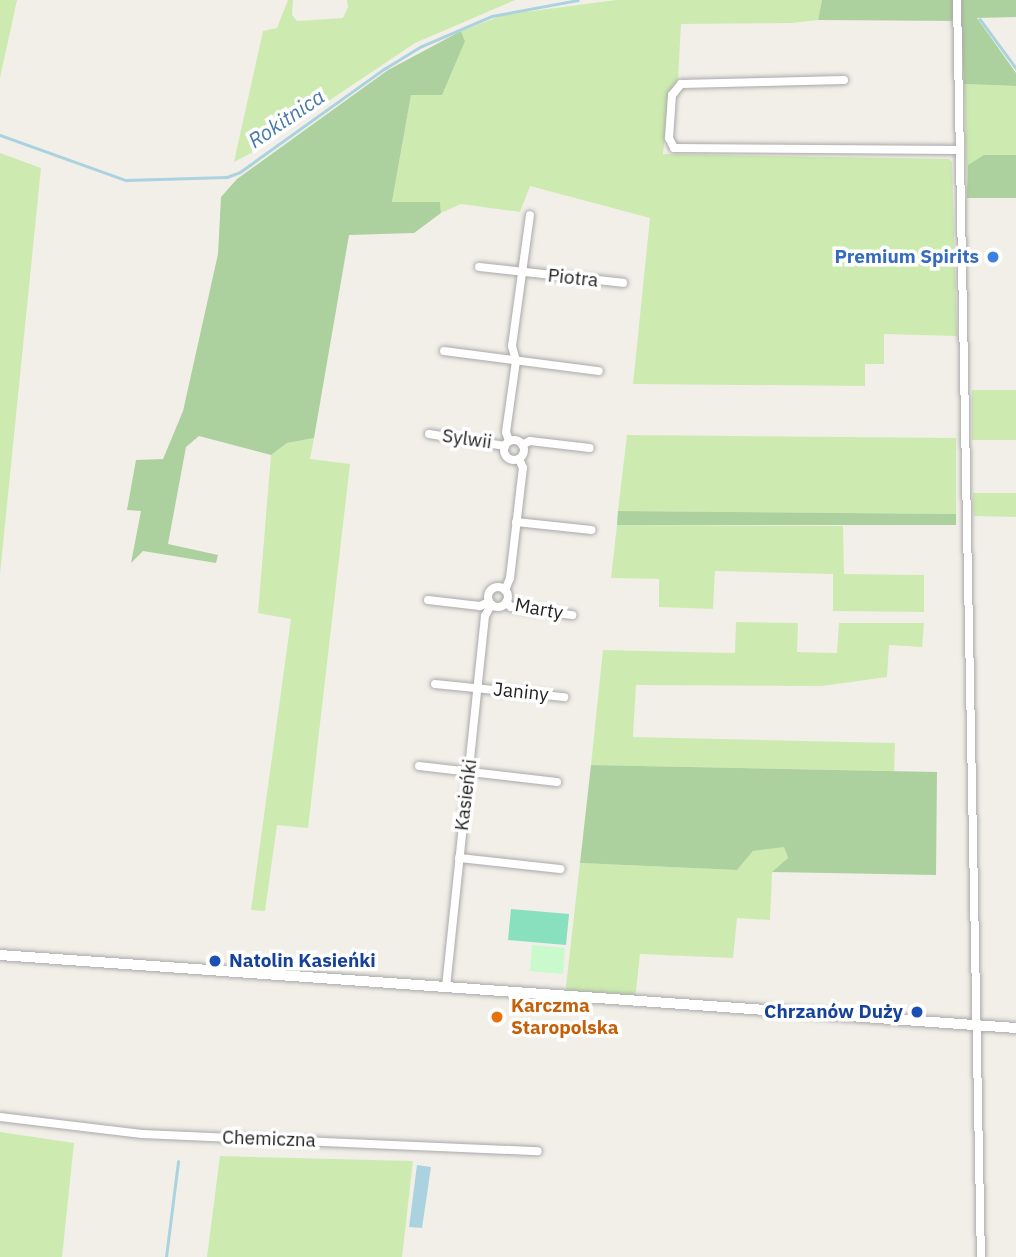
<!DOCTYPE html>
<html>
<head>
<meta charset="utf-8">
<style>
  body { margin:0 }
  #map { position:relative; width:1016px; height:1257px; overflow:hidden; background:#f2efe9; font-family:"IBM Plex Sans",sans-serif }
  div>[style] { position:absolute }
  .grass>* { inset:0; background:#cdebb0 }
  .forest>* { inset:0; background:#add19e }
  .park>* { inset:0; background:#c8facc }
  .pitch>* { inset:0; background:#88e0be }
  .water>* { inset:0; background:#aad3df }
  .stream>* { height:2.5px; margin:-1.25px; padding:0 1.25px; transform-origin:1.25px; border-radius:1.25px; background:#aad3df }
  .roads { filter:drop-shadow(0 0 2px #a9a9a9) drop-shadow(0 0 2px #a9a9a9) }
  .minor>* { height:8px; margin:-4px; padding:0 4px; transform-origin:4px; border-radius:4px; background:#fff }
  .minor>.ring { margin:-4px; padding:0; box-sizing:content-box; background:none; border:8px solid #fff; border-radius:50% }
  .tertiary>* { height:10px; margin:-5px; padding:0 5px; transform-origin:5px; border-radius:5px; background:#fff }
  .dots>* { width:19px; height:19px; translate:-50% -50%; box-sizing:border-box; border:4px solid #fff; border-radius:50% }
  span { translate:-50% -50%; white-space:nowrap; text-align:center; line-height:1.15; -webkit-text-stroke:7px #fff; paint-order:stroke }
  .shop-label { font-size:19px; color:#366cbe; font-weight:700 }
  .right { translate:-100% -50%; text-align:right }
  .street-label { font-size:19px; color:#222 }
  .transit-label { font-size:19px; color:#164399; font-weight:700 }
  .left { translate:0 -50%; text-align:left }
  .food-label { font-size:19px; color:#c56008; font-weight:700 }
  .water-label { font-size:21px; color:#4a7aab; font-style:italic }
</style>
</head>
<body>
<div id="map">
  <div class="grass">
    <div style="clip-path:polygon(0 0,17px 0,0 78px)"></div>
    <div style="clip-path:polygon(288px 0,293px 0,292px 15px,297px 21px,343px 18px,348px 7px,347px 0,515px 0,415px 43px,324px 104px,307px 101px,287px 113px,272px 115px,253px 152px,234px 162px,263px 31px,277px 28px)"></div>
    <div style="clip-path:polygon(616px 0,822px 0,818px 20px,792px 23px,681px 24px,678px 80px,669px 97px,663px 154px,949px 159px,952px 162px,957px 336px,884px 334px,884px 364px,865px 364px,865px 386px,633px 384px,650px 218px,530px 186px,520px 212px,461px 204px,441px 213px,440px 202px,392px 202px,411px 95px,465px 41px,461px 31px,503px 15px)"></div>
    <div style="clip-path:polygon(964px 84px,1016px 86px,1016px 198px,967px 198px)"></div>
    <div style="clip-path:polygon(0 153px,41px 168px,0 574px)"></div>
    <div style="clip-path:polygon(972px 390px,1016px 390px,1016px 440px,972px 440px)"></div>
    <div style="clip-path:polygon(627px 435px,956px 438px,956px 514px,618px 511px)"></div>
    <div style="clip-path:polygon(314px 438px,310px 459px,350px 464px,308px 828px,277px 825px,265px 911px,251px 910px,291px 619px,258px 613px,271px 455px,287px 443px)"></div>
    <div style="clip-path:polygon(973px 493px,1016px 493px,1016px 517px,974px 516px)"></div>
    <div style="clip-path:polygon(617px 525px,843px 526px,844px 574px,924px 575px,924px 612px,833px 611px,833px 574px,715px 571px,713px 609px,659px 607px,659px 579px,611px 578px)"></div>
    <div style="clip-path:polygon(736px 622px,798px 623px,797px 652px,837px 653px,839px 623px,924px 623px,922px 647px,889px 645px,887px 677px,822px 686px,636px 685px,633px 737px,895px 743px,894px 771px,591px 765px,603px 650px,735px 653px)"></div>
    <div style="clip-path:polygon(784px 846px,788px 858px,772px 873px,770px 920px,737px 918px,733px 958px,640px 954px,635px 1001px,565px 995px,580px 863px,737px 870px,753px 851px)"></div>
    <div style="clip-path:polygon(0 1132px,74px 1143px,62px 1257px,0 1257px)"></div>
    <div style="clip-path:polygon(220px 1156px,413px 1161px,402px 1257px,207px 1257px)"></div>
  </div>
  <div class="forest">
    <div style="clip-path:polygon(822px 0,1016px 0,1016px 17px,977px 18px,1016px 73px,1016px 86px,964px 84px,961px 21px,818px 20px)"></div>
    <div style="clip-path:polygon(461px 31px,465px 41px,442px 95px,411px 95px,392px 202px,440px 202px,441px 213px,414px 233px,349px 235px,314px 438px,287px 443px,271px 455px,199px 436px,186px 447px,168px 544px,218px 555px,216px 563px,143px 551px,131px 563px,141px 511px,127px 510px,136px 460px,163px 459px,183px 411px,218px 254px,221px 197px,237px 179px,388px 70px)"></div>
    <div style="clip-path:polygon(984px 155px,1016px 155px,1016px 198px,967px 198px,968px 165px)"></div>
    <div style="clip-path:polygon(618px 511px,956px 514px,956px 525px,617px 525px)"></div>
    <div style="clip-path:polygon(591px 765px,937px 772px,936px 875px,772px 872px,788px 858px,784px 847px,753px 851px,737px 870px,580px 863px)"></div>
  </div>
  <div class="park">
    <div style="clip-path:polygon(532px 945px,565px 948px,563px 974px,530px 971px)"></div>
  </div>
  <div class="pitch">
    <div style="clip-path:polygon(511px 909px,569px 914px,566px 945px,508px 940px)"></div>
  </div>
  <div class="water">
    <div style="clip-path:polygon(417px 1165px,431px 1167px,422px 1228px,409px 1227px)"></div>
  </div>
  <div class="stream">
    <div style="left:980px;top:19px;width:61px;rotate:53.7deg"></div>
    <div style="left:0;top:135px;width:134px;rotate:19.7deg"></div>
    <div style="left:126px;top:180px;width:101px;rotate:-1.7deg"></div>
    <div style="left:227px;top:177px;width:14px;rotate:-21deg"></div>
    <div style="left:240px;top:172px;width:177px;rotate:-35.6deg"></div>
    <div style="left:384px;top:69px;width:42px;rotate:-31.4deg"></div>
    <div style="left:420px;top:47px;width:78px;rotate:-23.3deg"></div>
    <div style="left:492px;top:16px;width:87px;rotate:-10.5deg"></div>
    <div style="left:166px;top:1257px;width:96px;rotate:-82.8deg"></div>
  </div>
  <div class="roads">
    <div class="minor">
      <div style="left:957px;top:0;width:1257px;rotate:88.91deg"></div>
      <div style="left:844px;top:80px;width:163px;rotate:178.6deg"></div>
      <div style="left:681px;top:84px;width:14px;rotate:129deg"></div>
      <div style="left:672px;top:95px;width:43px;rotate:94deg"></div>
      <div style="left:669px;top:138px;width:11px;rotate:63deg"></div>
      <div style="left:674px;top:148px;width:286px;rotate:0.4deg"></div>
      <div style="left:479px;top:267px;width:145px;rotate:6.3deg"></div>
      <div style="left:444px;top:351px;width:156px;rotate:7.4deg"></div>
      <div style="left:429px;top:434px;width:77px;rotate:9deg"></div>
      <div class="ring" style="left:504px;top:440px;width:12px;height:12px"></div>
      <div style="left:509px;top:441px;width:9px;rotate:-108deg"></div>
      <div style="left:506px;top:432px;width:72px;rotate:-82deg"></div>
      <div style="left:516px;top:361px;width:16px;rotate:-105deg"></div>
      <div style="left:512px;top:346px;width:132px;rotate:-82.2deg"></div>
      <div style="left:522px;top:445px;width:9px;rotate:-27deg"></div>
      <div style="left:530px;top:441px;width:60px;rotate:6.7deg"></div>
      <div style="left:516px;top:522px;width:76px;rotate:6deg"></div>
      <div class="ring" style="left:488px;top:587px;width:12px;height:12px"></div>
      <div style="left:505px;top:590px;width:13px;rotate:-67deg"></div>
      <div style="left:510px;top:578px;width:111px;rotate:-83.3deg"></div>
      <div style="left:523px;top:468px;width:10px;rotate:-114deg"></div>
      <div style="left:428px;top:600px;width:52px;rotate:6.6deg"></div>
      <div style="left:480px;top:606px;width:10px;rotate:-24deg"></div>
      <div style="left:506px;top:602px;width:7px;rotate:45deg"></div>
      <div style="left:511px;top:607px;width:62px;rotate:7.5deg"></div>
      <div style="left:435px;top:684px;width:130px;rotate:5.8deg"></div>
      <div style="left:419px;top:766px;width:139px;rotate:6.6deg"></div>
      <div style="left:459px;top:858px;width:102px;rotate:6.2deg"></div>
      <div style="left:446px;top:987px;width:373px;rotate:-84deg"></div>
      <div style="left:485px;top:616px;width:13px;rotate:-61deg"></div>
      <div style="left:0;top:1117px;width:143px;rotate:6.8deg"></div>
      <div style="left:142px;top:1134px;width:396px;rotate:2.5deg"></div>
    </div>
    <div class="tertiary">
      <div style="left:0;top:955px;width:1019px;rotate:4.11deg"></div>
    </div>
  </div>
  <div class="dots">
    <div style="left:993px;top:257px;background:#3f7fe0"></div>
    <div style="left:215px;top:961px;background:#1a4fb4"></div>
    <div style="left:917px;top:1012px;background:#1a4fb4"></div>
    <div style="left:497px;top:1017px;background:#e8710a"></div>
  </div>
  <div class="shop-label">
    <span class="right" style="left:979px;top:257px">Premium Spirits</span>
  </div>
  <div class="street-label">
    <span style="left:573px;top:278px;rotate:6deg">Piotra</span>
    <span style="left:467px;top:439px;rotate:8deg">Sylwii</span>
    <span style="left:539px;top:609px;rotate:10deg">Marty</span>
    <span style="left:521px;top:692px;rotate:6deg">Janiny</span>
    <span style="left:466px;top:795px;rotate:-83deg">Kasieńki</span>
    <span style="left:269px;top:1139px;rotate:2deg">Chemiczna</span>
  </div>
  <div class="transit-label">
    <span class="left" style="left:229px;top:961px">Natolin Kasieńki</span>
    <span class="right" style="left:903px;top:1012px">Chrzanów Duży</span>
  </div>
  <div class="food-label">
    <span class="left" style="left:511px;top:1017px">Karczma<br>Staropolska</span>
  </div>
  <div class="water-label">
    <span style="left:286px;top:118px;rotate:-34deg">Rokitnica</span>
  </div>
</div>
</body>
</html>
